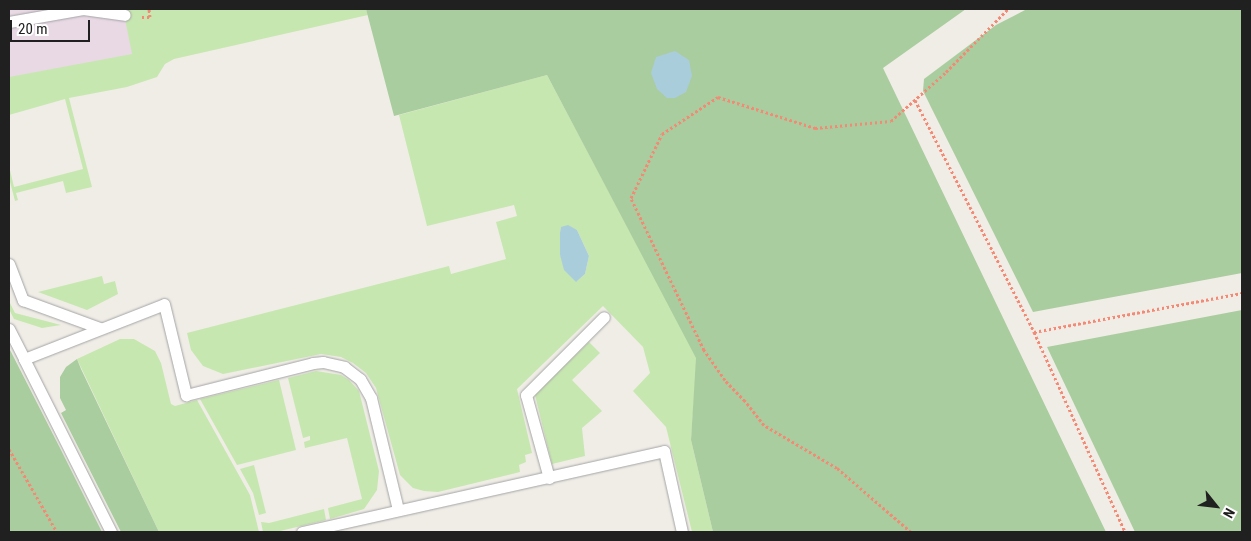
<!DOCTYPE html>
<html>
<head>
<meta charset="utf-8">
<style>
  body { margin:0 }
  #map { position:relative; width:1251px; height:541px; overflow:hidden; background:#f0ede7; font-family:"Roboto Condensed",sans-serif }
  div>[style] { position:absolute }
  .industrial>* { inset:0; background:#e9d9e5 }
  .grass>* { inset:0; background:#c7e7b0 }
  .forest>* { inset:0; background:#a9cd9e }
  .water>* { inset:0; background:#aacddb }
  .path>* { height:3px; margin-top:-1.5px; transform-origin:0; background:repeating-linear-gradient(90deg,#f38a75 0 2.5px,transparent 0 5px) }
  .roads { filter:drop-shadow(0 0 1px #a4a4a4) drop-shadow(0 0 1px #a4a4a4) }
  .service>* { height:11px; margin:-5.5px; padding:0 5.5px; transform-origin:5.5px; border-radius:5.5px; background:#fff }
  span { translate:-50% -50%; white-space:nowrap; text-align:center; line-height:1.15; -webkit-text-stroke:4.5px #fff; paint-order:stroke }
  .frame { position:absolute; inset:0; border:10px solid #202020; pointer-events:none }
  .north { position:absolute; left:1191px; top:481px; width:50px; height:50px; -webkit-text-stroke:4px #fff; paint-order:stroke; rotate:119deg; font-size:14px; font-weight:700; line-height:20px; text-align:center; color:#202020 }
  .north::after { content:''; display:block; margin:auto; width:18px; height:22px; background:#202020; clip-path:polygon(50% 0,100% 100%,50% 72%,0 100%) }
  .scale { position:absolute; left:10px; top:20px; width:80px; height:22px; box-sizing:border-box; border:2px solid #202020; border-top:0; padding-left:6px; font-size:15px; line-height:18px; white-space:nowrap; color:#202020; -webkit-text-stroke:4px #fff; paint-order:stroke }
</style>
</head>
<body>
<div id="map">
  <div class="industrial">
    <div style="clip-path:polygon(9px 9px,297px 9px,145px 66px,9px 92px)"></div>
  </div>
  <div class="grass">
    <div style="clip-path:polygon(123px 9px,366px 9px,368px 15px,174px 59px,165px 64px,157px 77px,127px 87px,69px 98px,92px 187px,66px 193px,63px 181px,16px 193px,18px 200px,15px 201px,9px 178px,9px 166px,14px 187px,83px 169px,65px 99px,9px 115px,9px 77px,132px 54px)"></div>
    <div style="clip-path:polygon(evenodd,547px 75px,697px 358px,691px 440px,713px 532px,692px 532px,666px 427px,633px 391px,650px 373px,643px 347px,603px 306px,517px 389px,532px 453px,525px 455px,526px 462px,519px 465px,520px 472px,438px 492px,424px 491px,413px 488px,400px 475px,376px 388px,366px 373px,353px 363px,341px 357px,321px 354px,223px 374px,203px 366px,191px 350px,187px 333px,449px 266px,451px 274px,506px 259px,496px 222px,517px 216px,514px 205px,427px 226px,399px 115px,547px 75px,561px 227px,577px 230px,589px 256px,585px 274px,577px 281px,560px 255px,561px 227px)"></div>
    <div style="clip-path:polygon(102px 276px,104px 284px,115px 281px,118px 294px,87px 310px,38px 292px)"></div>
    <div style="clip-path:polygon(9px 301px,15px 313px,61px 325px,42px 328px,14px 319px,9px 309px)"></div>
    <div style="clip-path:polygon(120px 339px,134px 339px,155px 351px,161px 363px,171px 404px,175px 406px,197px 400px,250px 495px,259px 532px,159px 532px,77px 359px)"></div>
    <div style="clip-path:polygon(589px 342px,600px 353px,572px 380px,602px 411px,582px 428px,585px 456px,552px 464px,535px 395px)"></div>
    <div style="clip-path:polygon(316px 371px,341px 375px,349px 380px,359px 391px,379px 471px,377px 490px,364px 509px,330px 519px,328px 508px,362px 499px,347px 438px,305px 448px,304px 442px,310px 440px,310px 436px,303px 438px,288px 378px)"></div>
    <div style="clip-path:polygon(279px 380px,296px 450px,237px 465px,200px 399px)"></div>
    <div style="clip-path:polygon(254px 465px,266px 513px,259px 515px,253px 493px,240px 469px)"></div>
    <div style="clip-path:polygon(324px 509px,326px 520px,276px 532px,263px 532px,261px 522px,269px 523px)"></div>
  </div>
  <div class="forest">
    <div style="clip-path:polygon(366px 9px,966px 9px,883px 68px,1106px 532px,713px 532px,691px 440px,696px 358px,547px 75px,394px 116px)"></div>
    <div style="clip-path:polygon(1027px 9px,1242px 9px,1242px 273px,1033px 312px,923px 91px,924px 79px,996px 25px)"></div>
    <div style="clip-path:polygon(1242px 310px,1242px 532px,1135px 532px,1047px 347px)"></div>
    <div style="clip-path:polygon(9px 348px,61px 450px,102px 532px,9px 532px)"></div>
    <div style="clip-path:polygon(77px 359px,81px 369px,159px 532px,121px 532px,61px 413px,66px 410px,60px 398px,60px 377px,66px 367px)"></div>
  </div>
  <div class="water">
    <div style="clip-path:polygon(675px 51px,689px 60px,692px 76px,686px 92px,675px 98px,667px 98px,657px 89px,651px 73px,656px 57px)"></div>
    <div style="clip-path:polygon(568px 225px,577px 230px,589px 256px,585px 274px,576px 282px,564px 270px,560px 255px,560px 233px,561px 227px)"></div>
  </div>
  <div class="path">
    <div style="left:142px;top:17px;width:8px"></div>
    <div style="left:150px;top:17px;width:8px;rotate:-97deg"></div>
    <div style="left:915px;top:100px;width:261px;rotate:62.8deg"></div>
    <div style="left:1034px;top:332px;width:220px;rotate:65.5deg"></div>
    <div style="left:1034px;top:332px;width:212px;rotate:-10.6deg"></div>
    <div style="left:9px;top:449px;width:96px;rotate:60deg"></div>
    <div style="left:911px;top:532px;width:98px;rotate:-139.1deg"></div>
    <div style="left:837px;top:468px;width:85px;rotate:-149.5deg"></div>
    <div style="left:764px;top:425px;width:31px;rotate:-128deg"></div>
    <div style="left:745px;top:401px;width:29px;rotate:-134deg"></div>
    <div style="left:725px;top:380px;width:37px;rotate:-125deg"></div>
    <div style="left:704px;top:350px;width:169px;rotate:-115.7deg"></div>
    <div style="left:631px;top:198px;width:71px;rotate:-64.2deg"></div>
    <div style="left:662px;top:134px;width:67px;rotate:-33.5deg"></div>
    <div style="left:718px;top:97px;width:102px;rotate:17.7deg"></div>
    <div style="left:815px;top:128px;width:76px;rotate:-5.3deg"></div>
    <div style="left:891px;top:121px;width:74px;rotate:-41.7deg"></div>
    <div style="left:946px;top:72px;width:88px;rotate:-45.5deg"></div>
  </div>
  <div class="roads">
    <div class="service">
      <div style="left:9px;top:22px;width:75px;rotate:-10deg"></div>
      <div style="left:83px;top:9px;width:42px;rotate:8.1deg"></div>
      <div style="left:9px;top:264px;width:39px;rotate:69deg"></div>
      <div style="left:23px;top:300px;width:82px;rotate:20deg"></div>
      <div style="left:9px;top:329px;width:34px;rotate:63deg"></div>
      <div style="left:24px;top:359px;width:150px;rotate:-21.4deg"></div>
      <div style="left:164px;top:304px;width:94px;rotate:76.4deg"></div>
      <div style="left:186px;top:395px;width:131px;rotate:-14.1deg"></div>
      <div style="left:313px;top:363px;width:10px;rotate:-6deg"></div>
      <div style="left:323px;top:362px;width:22px;rotate:13deg"></div>
      <div style="left:344px;top:367px;width:20px;rotate:37deg"></div>
      <div style="left:360px;top:379px;width:22px;rotate:60deg"></div>
      <div style="left:371px;top:398px;width:115px;rotate:76.4deg"></div>
      <div style="left:24px;top:359px;width:194px;rotate:63.3deg"></div>
      <div style="left:549px;top:478px;width:86px;rotate:-105.5deg"></div>
      <div style="left:526px;top:395px;width:110px;rotate:-45deg"></div>
      <div style="left:302px;top:532px;width:371px;rotate:-12.6deg"></div>
      <div style="left:664px;top:451px;width:83px;rotate:77.5deg"></div>
    </div>
  </div>
  <div class="frame"></div>
  <div class="north">N</div>
  <div class="scale">20 m</div>
</div>
</body>
</html>
